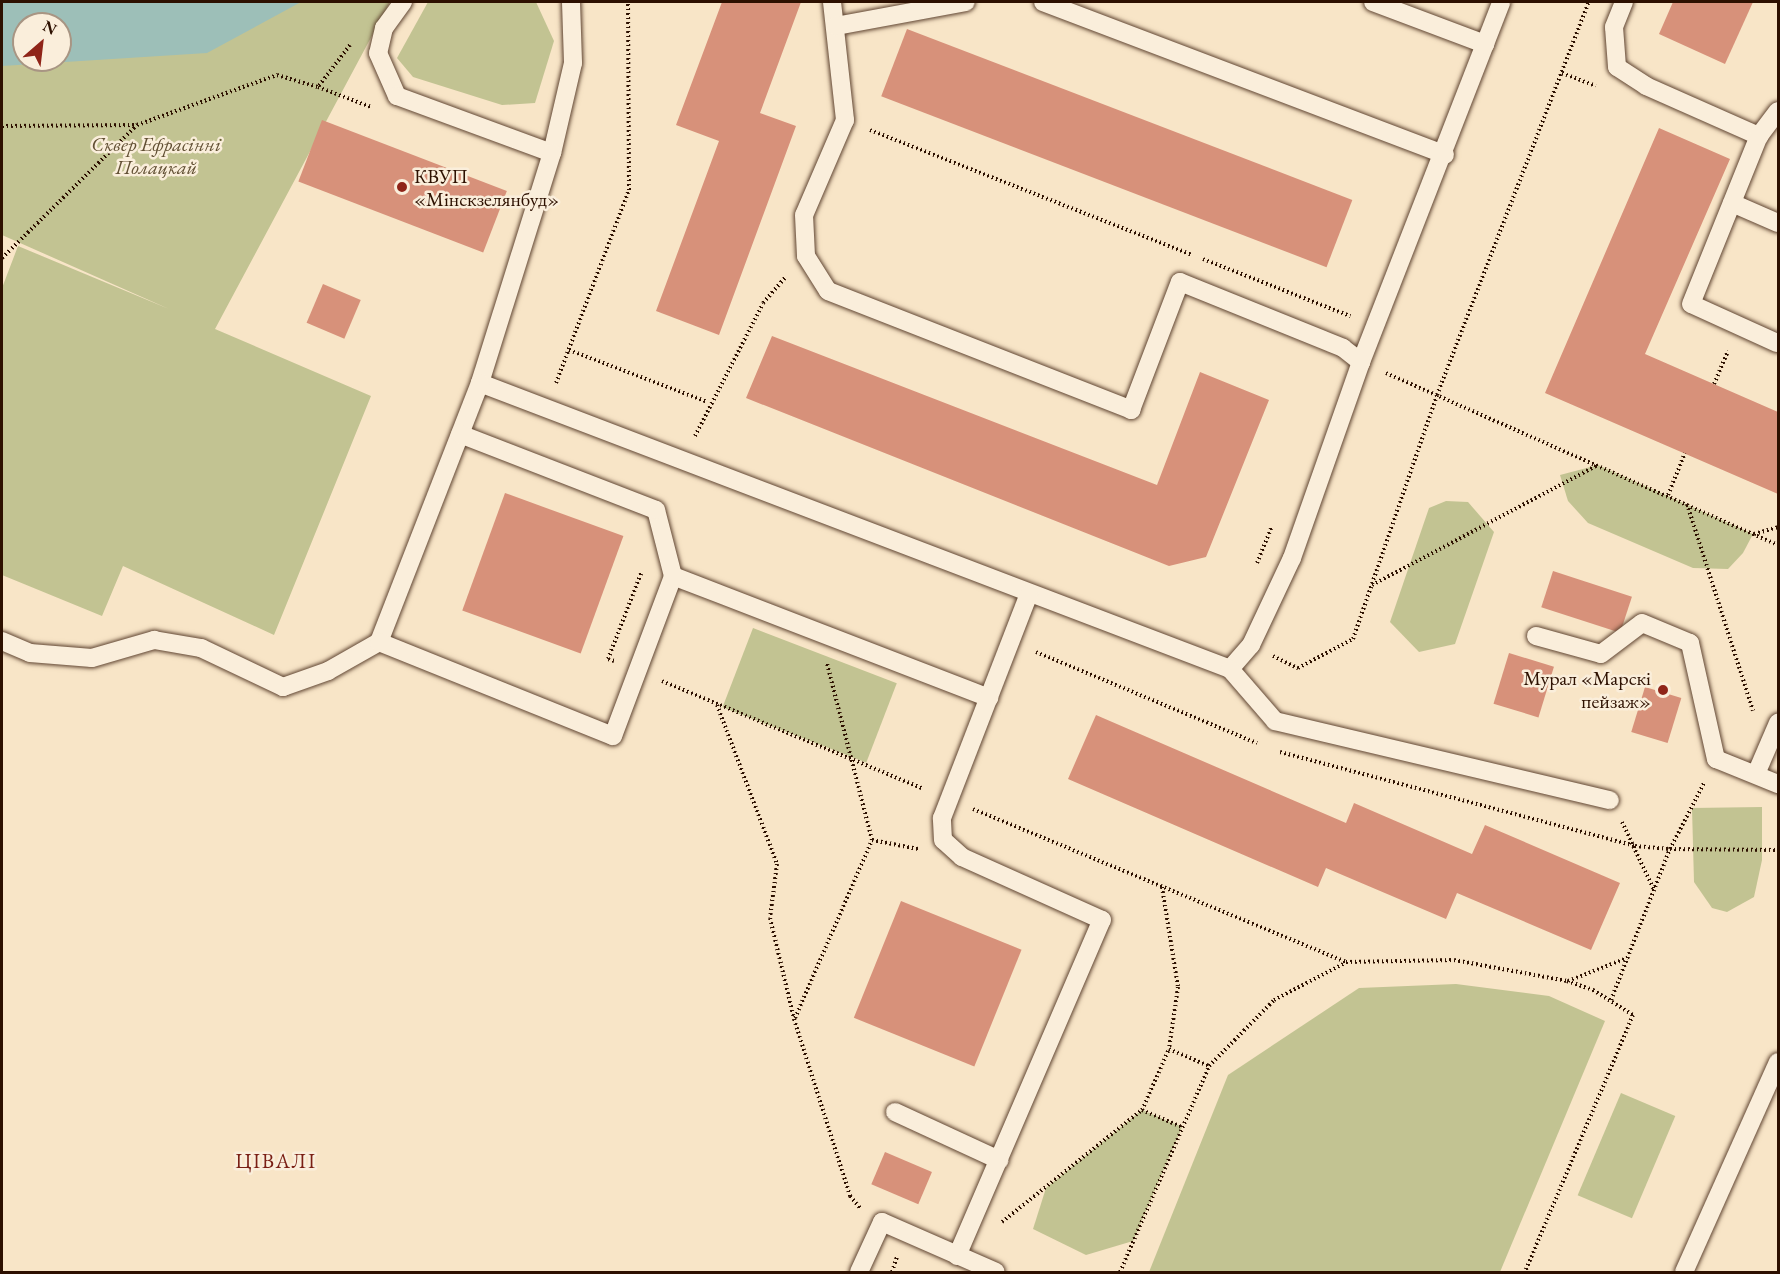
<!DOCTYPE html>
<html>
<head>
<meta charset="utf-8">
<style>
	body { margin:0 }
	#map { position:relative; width:1780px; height:1274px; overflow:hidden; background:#f8e5c7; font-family:"EB Garamond",serif }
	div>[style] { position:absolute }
	.green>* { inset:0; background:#c2c392; transform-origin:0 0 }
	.water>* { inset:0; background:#9dbfb8 }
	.building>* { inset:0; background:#d7917a; transform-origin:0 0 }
	.path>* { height:4px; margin-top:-2px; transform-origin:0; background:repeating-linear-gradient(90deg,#2d1000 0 1.5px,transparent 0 4.5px) }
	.roads { filter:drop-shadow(0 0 2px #604532) drop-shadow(0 0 2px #604532) }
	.service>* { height:18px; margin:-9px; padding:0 9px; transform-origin:9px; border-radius:9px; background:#faeedb }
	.dots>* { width:16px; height:16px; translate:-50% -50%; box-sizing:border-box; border:3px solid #faeedb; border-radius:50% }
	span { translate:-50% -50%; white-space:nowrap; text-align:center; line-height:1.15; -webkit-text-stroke:5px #faeedb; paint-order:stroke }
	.park-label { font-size:20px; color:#614f33; font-style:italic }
	.poi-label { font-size:20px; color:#2d1000 }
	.left { translate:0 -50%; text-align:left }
	.right { translate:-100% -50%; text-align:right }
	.neighbourhood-label { font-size:21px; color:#7a1f14; letter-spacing:1.5px }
	.frame { position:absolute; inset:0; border:3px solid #2d1000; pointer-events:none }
	.north { position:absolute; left:12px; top:12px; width:60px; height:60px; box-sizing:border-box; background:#faeedb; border:2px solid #a89583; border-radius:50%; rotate:28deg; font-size:16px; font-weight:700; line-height:24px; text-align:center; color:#2d1000 }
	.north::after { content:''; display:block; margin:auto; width:21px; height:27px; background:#8f2418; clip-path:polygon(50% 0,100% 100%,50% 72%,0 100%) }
</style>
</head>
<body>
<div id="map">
	<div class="green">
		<div style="clip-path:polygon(evenodd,2px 2px,390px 2px,215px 329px,371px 396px,274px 635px,123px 566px,102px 616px,2px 575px,2px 288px,18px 246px,169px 309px,2px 235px,2px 2px,24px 24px,60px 24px,60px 60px,24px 60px,24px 24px)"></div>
		<div style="clip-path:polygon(428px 2px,536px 2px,554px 41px,535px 103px,502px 105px,413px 77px,397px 58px)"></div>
		<div style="clip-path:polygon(1598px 465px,1753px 534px,1743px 553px,1728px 569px,1693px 568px,1588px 523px,1568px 501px,1560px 475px)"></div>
		<div style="clip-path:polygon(1446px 501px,1468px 502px,1494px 532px,1455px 644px,1419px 652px,1390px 622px,1429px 508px)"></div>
		<div style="left:753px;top:628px;width:154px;height:85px;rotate:21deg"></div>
		<div style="clip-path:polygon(1762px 807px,1762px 860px,1754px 897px,1727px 912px,1712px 908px,1694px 882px,1692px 808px)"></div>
		<div style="clip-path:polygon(1456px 984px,1549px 996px,1605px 1021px,1500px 1272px,1149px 1272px,1228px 1075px,1359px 988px)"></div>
		<div style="left:1621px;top:1093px;width:59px;height:111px;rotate:23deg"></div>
		<div style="clip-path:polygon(1142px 1110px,1182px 1127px,1133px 1241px,1086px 1255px,1033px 1229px,1046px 1188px)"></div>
	</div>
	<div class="water">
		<div style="clip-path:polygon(evenodd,2px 2px,301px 2px,207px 53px,2px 66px,2px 2px,24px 24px,60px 24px,60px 60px,24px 60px,24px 24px)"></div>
	</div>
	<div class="building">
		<div style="clip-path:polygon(722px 2px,801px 2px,760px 113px,796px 126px,719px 335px,656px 311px,719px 141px,676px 125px)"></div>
		<div style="clip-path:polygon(1673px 2px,1753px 2px,1725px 64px,1659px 34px)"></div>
		<div style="left:907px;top:29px;width:477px;height:72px;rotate:21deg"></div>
		<div style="left:322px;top:120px;width:198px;height:66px;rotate:21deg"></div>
		<div style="clip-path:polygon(1659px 128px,1730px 159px,1645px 354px,1778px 412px,1778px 494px,1545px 393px)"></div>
		<div style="left:323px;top:284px;width:41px;height:42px;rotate:23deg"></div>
		<div style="clip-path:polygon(772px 336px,1157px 485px,1200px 372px,1269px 400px,1206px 557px,1169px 566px,746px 398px)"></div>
		<div style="left:505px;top:493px;width:126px;height:125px;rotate:20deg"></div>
		<div style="left:1553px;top:571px;width:83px;height:38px;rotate:18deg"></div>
		<div style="left:1509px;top:653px;width:47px;height:53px;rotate:17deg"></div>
		<div style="left:1645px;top:687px;width:38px;height:47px;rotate:17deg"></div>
		<div style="clip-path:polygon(1096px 715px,1346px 823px,1354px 803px,1472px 854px,1485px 825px,1620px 883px,1591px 950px,1457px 893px,1446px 919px,1326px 868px,1318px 887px,1068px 779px)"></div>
		<div style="left:901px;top:901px;width:130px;height:126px;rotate:22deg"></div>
		<div style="left:885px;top:1152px;width:51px;height:35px;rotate:23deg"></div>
	</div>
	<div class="path">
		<div style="left:350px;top:45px;width:53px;rotate:127.3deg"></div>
		<div style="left:318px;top:87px;width:57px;rotate:20.7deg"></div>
		<div style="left:1562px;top:73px;width:36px;rotate:21deg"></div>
		<div style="left:2px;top:126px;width:135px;rotate:-0.4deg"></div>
		<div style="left:137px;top:125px;width:149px;rotate:-19.7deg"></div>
		<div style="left:277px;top:75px;width:43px;rotate:16.3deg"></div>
		<div style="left:870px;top:130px;width:346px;rotate:21.2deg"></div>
		<div style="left:2px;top:258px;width:190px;rotate:-44.6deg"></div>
		<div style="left:1203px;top:259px;width:158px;rotate:21.2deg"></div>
		<div style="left:569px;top:350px;width:147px;rotate:20.6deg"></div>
		<div style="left:1386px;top:373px;width:428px;rotate:23.7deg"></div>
		<div style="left:556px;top:383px;width:206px;rotate:-69.3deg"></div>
		<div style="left:629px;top:190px;width:188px;rotate:-90.3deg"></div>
		<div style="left:1714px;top:384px;width:36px;rotate:-67deg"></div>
		<div style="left:695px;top:436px;width:149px;rotate:-62.9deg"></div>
		<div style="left:763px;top:303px;width:35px;rotate:-49deg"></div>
		<div style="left:1668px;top:495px;width:45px;rotate:-68deg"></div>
		<div style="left:1687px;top:504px;width:217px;rotate:72.3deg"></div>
		<div style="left:1754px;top:534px;width:25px;rotate:-16deg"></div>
		<div style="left:1257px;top:563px;width:40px;rotate:-68deg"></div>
		<div style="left:1372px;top:585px;width:256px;rotate:-28deg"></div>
		<div style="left:1036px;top:652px;width:239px;rotate:22.4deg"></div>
		<div style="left:1273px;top:656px;width:28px;rotate:26deg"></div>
		<div style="left:1298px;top:668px;width:62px;rotate:-27.8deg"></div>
		<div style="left:1353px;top:639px;width:258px;rotate:-71deg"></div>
		<div style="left:1437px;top:395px;width:421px;rotate:-68.9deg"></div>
		<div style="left:614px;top:661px;width:6px;rotate:-162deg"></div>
		<div style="left:608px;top:659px;width:94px;rotate:-68.9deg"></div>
		<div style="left:662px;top:681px;width:283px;rotate:22.4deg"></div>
		<div style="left:717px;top:705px;width:170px;rotate:69.3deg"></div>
		<div style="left:777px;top:864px;width:54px;rotate:97.4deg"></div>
		<div style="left:770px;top:918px;width:104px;rotate:76.6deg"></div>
		<div style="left:794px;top:1019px;width:186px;rotate:72.4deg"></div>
		<div style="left:850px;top:1196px;width:16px;rotate:50deg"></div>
		<div style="left:1280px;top:752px;width:367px;rotate:14.8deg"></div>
		<div style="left:1635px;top:846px;width:35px;rotate:5deg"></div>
		<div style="left:1670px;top:849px;width:76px;rotate:-62.8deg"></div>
		<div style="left:973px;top:809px;width:403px;rotate:22.3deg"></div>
		<div style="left:1346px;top:962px;width:108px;rotate:-1.1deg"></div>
		<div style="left:1454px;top:960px;width:115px;rotate:10.5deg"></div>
		<div style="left:1567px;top:981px;width:28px;rotate:19deg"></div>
		<div style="left:1593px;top:990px;width:47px;rotate:32deg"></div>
		<div style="left:1633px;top:1015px;width:279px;rotate:112.8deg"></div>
		<div style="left:1622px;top:822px;width:75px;rotate:64.8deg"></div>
		<div style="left:872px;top:840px;width:47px;rotate:11.1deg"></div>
		<div style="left:1162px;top:887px;width:101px;rotate:80.9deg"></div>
		<div style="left:1178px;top:987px;width:63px;rotate:98.3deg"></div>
		<div style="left:1568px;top:981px;width:63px;rotate:-21.3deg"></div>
		<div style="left:1611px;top:1000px;width:162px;rotate:-68.7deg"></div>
		<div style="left:1670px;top:849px;width:108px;rotate:0.5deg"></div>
		<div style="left:795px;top:1018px;width:194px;rotate:-66.6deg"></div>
		<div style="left:872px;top:840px;width:183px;rotate:-104.3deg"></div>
		<div style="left:1142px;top:1110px;width:43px;rotate:23deg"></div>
		<div style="left:1002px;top:1222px;width:179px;rotate:-38.7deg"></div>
		<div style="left:1142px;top:1110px;width:67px;rotate:-66.1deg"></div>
		<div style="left:1169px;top:1049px;width:43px;rotate:23deg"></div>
		<div style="left:892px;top:1272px;width:16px;rotate:-72deg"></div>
		<div style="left:1120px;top:1272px;width:224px;rotate:-66.6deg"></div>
		<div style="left:1209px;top:1066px;width:93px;rotate:-45.4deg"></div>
		<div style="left:1274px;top:1000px;width:80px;rotate:-27.5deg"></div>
	</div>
	<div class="roads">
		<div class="service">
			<div style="left:403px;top:2px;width:32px;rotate:126deg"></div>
			<div style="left:384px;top:28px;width:26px;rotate:103deg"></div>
			<div style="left:378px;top:53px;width:47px;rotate:66.2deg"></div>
			<div style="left:397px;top:96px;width:165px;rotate:20.2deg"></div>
			<div style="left:571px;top:2px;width:61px;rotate:88.1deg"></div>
			<div style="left:573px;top:63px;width:92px;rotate:103.1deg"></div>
			<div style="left:552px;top:153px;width:241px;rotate:107.4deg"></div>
			<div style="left:480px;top:383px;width:803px;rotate:20.87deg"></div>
			<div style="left:1230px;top:669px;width:32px;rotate:-49deg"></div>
			<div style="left:1251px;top:645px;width:96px;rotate:-64.8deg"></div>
			<div style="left:1292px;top:558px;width:208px;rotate:-70.6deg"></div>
			<div style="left:1361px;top:362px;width:386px;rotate:-68.7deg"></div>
			<div style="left:832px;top:2px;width:119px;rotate:83.7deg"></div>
			<div style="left:845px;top:120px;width:103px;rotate:113.3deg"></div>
			<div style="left:804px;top:215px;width:41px;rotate:87.2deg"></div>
			<div style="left:806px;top:256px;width:41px;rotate:57.8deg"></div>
			<div style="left:828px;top:291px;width:326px;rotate:21.4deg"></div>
			<div style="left:1131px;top:410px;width:137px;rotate:-69.1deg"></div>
			<div style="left:1180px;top:282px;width:176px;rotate:22deg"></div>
			<div style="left:1343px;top:348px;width:23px;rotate:38deg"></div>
			<div style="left:1043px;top:2px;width:430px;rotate:20.8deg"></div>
			<div style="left:1373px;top:2px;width:120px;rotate:20.6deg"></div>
			<div style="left:1624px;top:2px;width:27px;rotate:112deg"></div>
			<div style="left:1614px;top:27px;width:40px;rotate:85.7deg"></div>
			<div style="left:1617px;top:67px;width:35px;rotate:33deg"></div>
			<div style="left:1646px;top:86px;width:124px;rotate:23.9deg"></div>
			<div style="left:836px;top:26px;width:132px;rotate:-10.5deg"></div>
			<div style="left:1732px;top:203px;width:50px;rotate:23.5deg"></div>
			<div style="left:1777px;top:343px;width:94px;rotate:-155.6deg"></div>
			<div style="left:1691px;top:304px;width:181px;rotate:-68deg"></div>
			<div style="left:1759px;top:136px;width:31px;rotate:-53deg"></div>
			<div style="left:673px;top:576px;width:339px;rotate:21.1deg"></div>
			<div style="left:1536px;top:636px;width:67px;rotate:15.5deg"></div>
			<div style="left:1601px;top:654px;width:51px;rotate:-37.1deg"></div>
			<div style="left:1642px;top:623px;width:52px;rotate:22.6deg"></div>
			<div style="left:1690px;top:643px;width:119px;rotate:77.4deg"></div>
			<div style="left:1716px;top:759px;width:67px;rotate:22deg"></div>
			<div style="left:2px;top:641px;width:30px;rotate:23deg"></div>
			<div style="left:30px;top:653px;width:62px;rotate:4.6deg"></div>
			<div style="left:92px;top:658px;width:65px;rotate:-16.2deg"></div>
			<div style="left:154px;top:640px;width:48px;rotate:9.7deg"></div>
			<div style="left:201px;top:648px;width:91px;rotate:25.4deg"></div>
			<div style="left:283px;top:687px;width:48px;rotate:-19.6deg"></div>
			<div style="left:328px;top:671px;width:59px;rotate:-29.6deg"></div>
			<div style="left:379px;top:642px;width:278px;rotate:-68.7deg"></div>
			<div style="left:379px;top:642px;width:252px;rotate:21.9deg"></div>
			<div style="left:613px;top:736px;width:171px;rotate:-69.4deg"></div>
			<div style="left:673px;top:576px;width:68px;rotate:-104.4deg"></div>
			<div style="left:656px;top:510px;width:210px;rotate:-158.8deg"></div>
			<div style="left:1230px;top:669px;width:69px;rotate:49.1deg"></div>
			<div style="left:1275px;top:721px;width:344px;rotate:13.3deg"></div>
			<div style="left:1756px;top:774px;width:56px;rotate:-66.7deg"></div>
			<div style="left:895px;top:1112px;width:115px;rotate:24.8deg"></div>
			<div style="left:957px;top:1256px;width:366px;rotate:-66.7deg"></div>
			<div style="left:1102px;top:920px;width:154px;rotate:-155.8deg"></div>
			<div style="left:962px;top:857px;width:25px;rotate:-138deg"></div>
			<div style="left:943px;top:840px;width:22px;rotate:-93deg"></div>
			<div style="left:942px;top:818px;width:240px;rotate:-68.8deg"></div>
			<div style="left:859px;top:1272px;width:55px;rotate:-65.3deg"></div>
			<div style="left:882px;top:1222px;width:124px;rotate:23.7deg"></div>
			<div style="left:1684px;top:1272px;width:230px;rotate:-65.9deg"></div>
		</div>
	</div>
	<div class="dots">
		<div style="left:402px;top:187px;background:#8f2418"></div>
		<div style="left:1663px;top:690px;background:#8f2418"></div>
	</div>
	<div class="park-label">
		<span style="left:156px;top:156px">Сквер Ефрасінні<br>Полацкай</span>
	</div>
	<div class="poi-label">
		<span class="left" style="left:414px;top:188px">КВУП<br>«Мінскзелянбуд»</span>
		<span class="right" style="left:1651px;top:690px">Мурал «Марскі<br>пейзаж»</span>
	</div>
	<div class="neighbourhood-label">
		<span style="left:276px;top:1161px">ЦІВАЛІ</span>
	</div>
	<div class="frame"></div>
	<div class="north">N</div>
</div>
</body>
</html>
